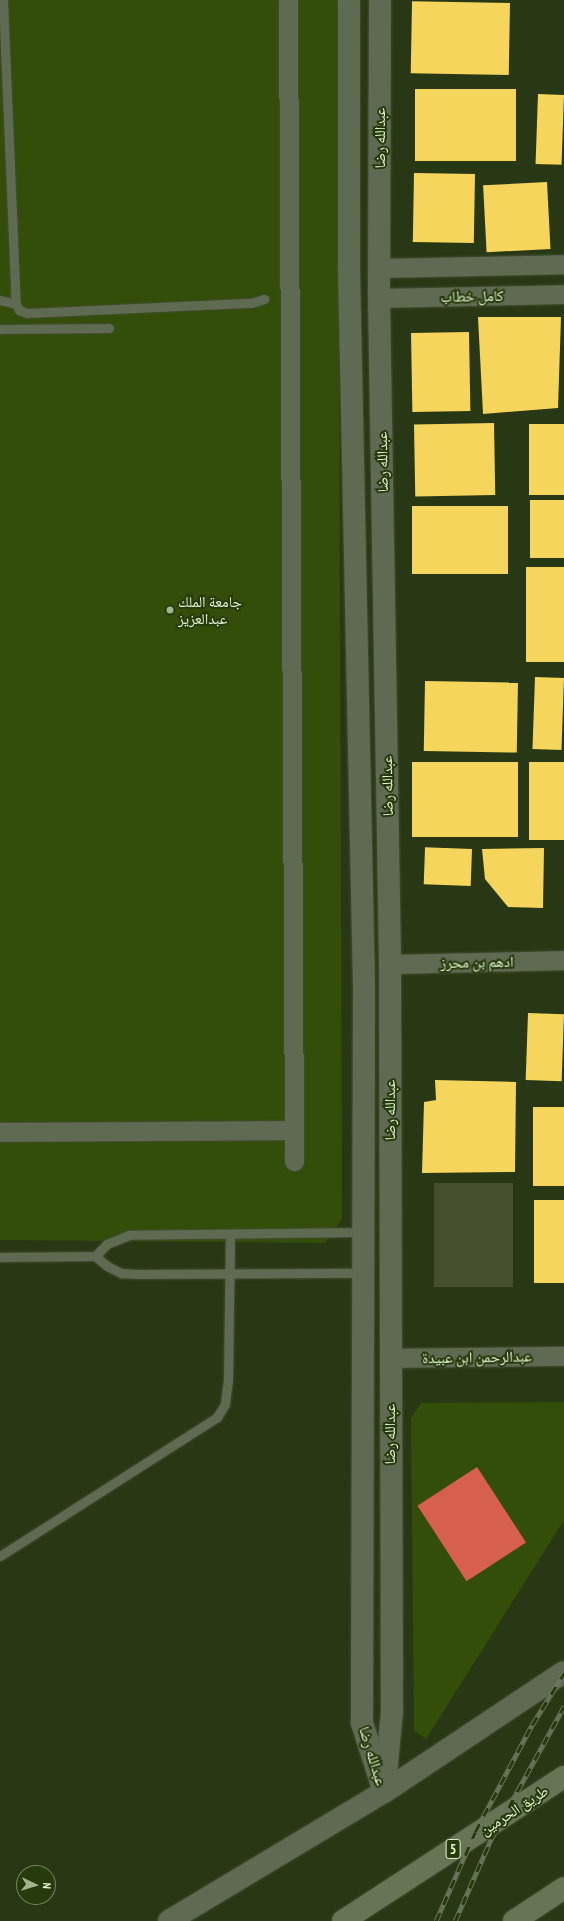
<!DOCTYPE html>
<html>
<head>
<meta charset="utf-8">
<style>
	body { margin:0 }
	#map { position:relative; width:564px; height:1921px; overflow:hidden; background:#293814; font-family:"PT Sans Narrow","Noto Naskh Arabic",sans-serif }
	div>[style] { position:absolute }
	.built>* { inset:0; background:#324e08 }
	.homes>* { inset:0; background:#f6d55c; transform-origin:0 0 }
	.shops>* { inset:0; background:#d6604d; transform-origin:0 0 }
	.building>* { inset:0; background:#464e2e; transform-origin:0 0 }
	.roads { filter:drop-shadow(0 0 1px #424f34) drop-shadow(0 0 1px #424f34) }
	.lane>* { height:9px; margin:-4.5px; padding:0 4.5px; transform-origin:4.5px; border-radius:4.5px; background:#5f6a52 }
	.street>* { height:19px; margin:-9.5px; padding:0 9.5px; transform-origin:9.5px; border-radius:9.5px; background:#5f6a52 }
	.secondary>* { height:22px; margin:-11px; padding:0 11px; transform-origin:11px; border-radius:11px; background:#5f6a52 }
	.highway>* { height:22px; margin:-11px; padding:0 11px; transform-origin:11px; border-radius:11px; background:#677557 }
	.rail>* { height:4.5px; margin-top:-2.25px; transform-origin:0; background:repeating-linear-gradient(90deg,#263b0c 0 9px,#6a745b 0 18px); box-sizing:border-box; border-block:1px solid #6a745b }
	.dots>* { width:11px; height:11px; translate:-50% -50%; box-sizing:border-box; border:2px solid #263b0c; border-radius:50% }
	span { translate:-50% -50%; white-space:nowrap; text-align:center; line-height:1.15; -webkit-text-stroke:4px #263b0c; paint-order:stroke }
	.shield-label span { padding:1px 3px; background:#263b0c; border:1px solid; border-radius:3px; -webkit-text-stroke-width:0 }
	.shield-label { font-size:14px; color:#e3f5d4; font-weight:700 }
	.street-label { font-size:15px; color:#e3f5d4 }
	.poi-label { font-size:15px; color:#e3f5d4 }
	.left { translate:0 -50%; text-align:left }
	.north { position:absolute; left:16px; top:1865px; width:40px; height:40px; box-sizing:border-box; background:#263b0c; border:1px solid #72855c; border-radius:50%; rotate:94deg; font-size:11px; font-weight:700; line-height:16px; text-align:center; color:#e3f5d4 }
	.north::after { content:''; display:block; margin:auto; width:14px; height:18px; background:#a2b391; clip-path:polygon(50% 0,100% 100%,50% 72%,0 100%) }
</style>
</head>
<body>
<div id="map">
	<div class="built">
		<div style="clip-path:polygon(0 0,338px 0,342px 1219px,325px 1243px,0 1240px)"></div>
		<div style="clip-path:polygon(564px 1402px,564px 1520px,426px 1739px,414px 1731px,411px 1418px,421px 1403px)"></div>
	</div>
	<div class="homes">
		<div style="left:510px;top:3px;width:72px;height:98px;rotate:91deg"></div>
		<div style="left:415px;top:89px;width:101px;height:72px"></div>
		<div style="left:538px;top:94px;width:26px;height:70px;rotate:2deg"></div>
		<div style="left:475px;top:174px;width:69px;height:61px;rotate:91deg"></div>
		<div style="left:547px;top:182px;width:67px;height:64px;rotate:87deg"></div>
		<div style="clip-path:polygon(478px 317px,561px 317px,558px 408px,483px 414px)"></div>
		<div style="left:469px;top:332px;width:79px;height:58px;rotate:89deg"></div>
		<div style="left:494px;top:423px;width:72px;height:80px;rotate:89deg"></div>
		<div style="left:529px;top:424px;width:35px;height:71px"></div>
		<div style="left:564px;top:500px;width:58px;height:34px;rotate:90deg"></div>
		<div style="left:508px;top:506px;width:68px;height:96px;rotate:90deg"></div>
		<div style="left:526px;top:567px;width:38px;height:95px"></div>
		<div style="left:535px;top:677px;width:29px;height:72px;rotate:2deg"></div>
		<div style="left:425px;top:681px;width:93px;height:70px;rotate:1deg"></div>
		<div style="left:518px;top:762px;width:75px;height:106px;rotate:90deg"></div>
		<div style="left:564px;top:762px;width:78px;height:35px;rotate:90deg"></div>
		<div style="clip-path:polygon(544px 848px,543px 908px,508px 907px,485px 879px,482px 849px)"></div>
		<div style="left:472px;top:849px;width:37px;height:47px;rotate:92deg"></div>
		<div style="left:528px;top:1013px;width:36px;height:67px;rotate:2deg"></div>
		<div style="clip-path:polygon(435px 1080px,516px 1082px,515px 1172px,422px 1173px,424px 1102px,436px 1100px)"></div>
		<div style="left:564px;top:1107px;width:79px;height:31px;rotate:90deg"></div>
		<div style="left:564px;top:1200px;width:83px;height:30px;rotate:90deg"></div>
	</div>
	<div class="shops">
		<div style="left:477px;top:1467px;width:90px;height:71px;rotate:57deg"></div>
	</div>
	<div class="building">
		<div style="left:434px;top:1183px;width:79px;height:104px"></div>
	</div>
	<div class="roads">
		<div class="lane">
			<div style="left:3px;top:0;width:304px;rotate:87.6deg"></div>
			<div style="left:16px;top:304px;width:7px;rotate:63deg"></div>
			<div style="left:19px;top:310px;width:9px;rotate:21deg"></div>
			<div style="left:27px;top:313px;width:224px;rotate:-2.6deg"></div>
			<div style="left:251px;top:303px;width:14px;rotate:-17deg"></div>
			<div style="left:0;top:300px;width:16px;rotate:14deg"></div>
			<div style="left:0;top:329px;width:109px;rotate:-0.5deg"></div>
			<div style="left:363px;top:1232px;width:234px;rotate:179.3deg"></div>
			<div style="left:129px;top:1235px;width:24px;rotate:158deg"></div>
			<div style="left:107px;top:1244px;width:17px;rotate:135deg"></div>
			<div style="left:95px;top:1256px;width:16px;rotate:40deg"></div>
			<div style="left:107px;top:1266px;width:16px;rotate:27deg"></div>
			<div style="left:121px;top:1273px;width:15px;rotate:4deg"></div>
			<div style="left:136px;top:1274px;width:227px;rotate:-0.3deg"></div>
			<div style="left:0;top:1257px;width:95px;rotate:-0.6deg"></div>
			<div style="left:0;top:1556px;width:258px;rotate:-32.6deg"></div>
			<div style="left:217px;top:1417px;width:15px;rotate:-58deg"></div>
			<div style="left:225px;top:1404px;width:25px;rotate:-83deg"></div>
			<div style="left:228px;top:1379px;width:145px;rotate:-89.2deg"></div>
		</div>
		<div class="street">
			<div style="left:288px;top:0;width:1161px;rotate:89.7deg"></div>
			<div style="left:380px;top:268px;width:184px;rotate:-1.2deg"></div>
			<div style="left:379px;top:298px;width:185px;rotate:-1.2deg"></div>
			<div style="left:390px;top:964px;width:174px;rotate:-1.3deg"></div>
			<div style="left:0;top:1132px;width:294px;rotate:-0.4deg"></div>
			<div style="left:390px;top:1358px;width:174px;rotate:-0.7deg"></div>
		</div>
		<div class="secondary">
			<div style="left:349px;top:0;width:270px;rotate:90deg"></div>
			<div style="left:349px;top:270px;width:719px;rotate:88.8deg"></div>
			<div style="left:364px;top:989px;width:734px;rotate:90.16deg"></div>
			<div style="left:362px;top:1723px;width:72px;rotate:72.3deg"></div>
			<div style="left:380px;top:0;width:298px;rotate:90.2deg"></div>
			<div style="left:379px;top:298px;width:666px;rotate:89.05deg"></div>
			<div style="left:390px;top:964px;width:748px;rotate:89.85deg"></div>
			<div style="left:392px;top:1712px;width:71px;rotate:95.6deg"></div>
			<div style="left:169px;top:1921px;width:251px;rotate:-31deg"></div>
			<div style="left:384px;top:1792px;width:216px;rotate:-33.7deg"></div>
		</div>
		<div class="highway">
			<div style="left:343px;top:1921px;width:264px;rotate:-33.1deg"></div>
			<div style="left:514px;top:1921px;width:60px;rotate:-33.4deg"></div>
		</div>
	</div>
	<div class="rail">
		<div style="left:436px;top:1921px;width:97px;rotate:-66.3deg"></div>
		<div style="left:475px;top:1832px;width:121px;rotate:-62deg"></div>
		<div style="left:532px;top:1725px;width:61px;rotate:-58.4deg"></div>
		<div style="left:455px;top:1921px;width:90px;rotate:-66.3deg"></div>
		<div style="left:491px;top:1839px;width:152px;rotate:-61.2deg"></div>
	</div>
	<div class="dots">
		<div style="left:170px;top:610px;background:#a2b391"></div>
	</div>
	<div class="shield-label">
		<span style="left:453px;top:1849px">5</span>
	</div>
	<div class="street-label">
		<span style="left:380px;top:138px;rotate:-90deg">عبدالله رضا</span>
		<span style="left:472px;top:296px;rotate:-1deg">كامل خطاب</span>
		<span style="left:382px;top:462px;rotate:-91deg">عبدالله رضا</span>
		<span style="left:387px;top:786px;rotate:-91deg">عبدالله رضا</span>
		<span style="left:477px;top:962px;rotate:-1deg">ادهم بن محرز</span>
		<span style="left:390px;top:1110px;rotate:-90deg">عبدالله رضا</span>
		<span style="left:477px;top:1357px;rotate:-1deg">عبدالرحمن ابن عبيدة</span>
		<span style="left:390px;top:1434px;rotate:-90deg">عبدالله رضا</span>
		<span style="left:373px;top:1756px;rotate:73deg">عبدالله رضا</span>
		<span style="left:514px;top:1810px;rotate:-33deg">طريق الحرمين</span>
	</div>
	<div class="poi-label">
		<span class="left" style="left:178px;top:610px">جامعة الملك<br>عبدالعزيز</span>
	</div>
	<div class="north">N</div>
</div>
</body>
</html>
